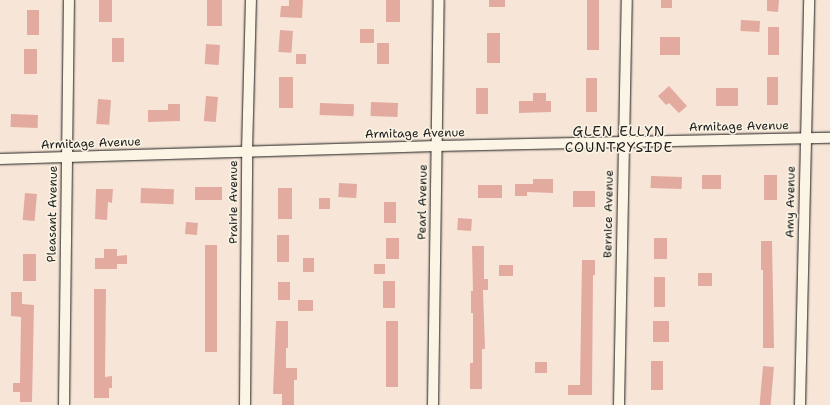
<!DOCTYPE html>
<html>
<head>
<meta charset="utf-8">
<style>
	body { margin:0 }
	#map { position:relative; width:830px; height:405px; overflow:hidden; background:#f7e6d7; font-family:"Shantell Sans",sans-serif }
	div>[style] { position:absolute }
	.building>* { inset:0; background:#e3aa9f; transform-origin:0 0 }
	.roads { filter:drop-shadow(0 0 1px #1c1c1c) drop-shadow(0 0 1px #1c1c1c) }
	.minor>* { height:10px; margin:-5px; padding:0 5px; transform-origin:5px; border-radius:5px; background:#fcf5e5 }
	span { translate:-50% -50%; white-space:nowrap; text-align:center; line-height:1.15; -webkit-text-stroke:3px #fcf5e5; paint-order:stroke }
	.street-label { font-size:12px; color:#1c1c1c }
	.quarter-label { font-size:14px; color:#1c1c1c; letter-spacing:1px }
</style>
</head>
<body>
<div id="map">
	<div class="building">
		<div style="left:99px;top:0;width:13px;height:22px"></div>
		<div style="left:207px;top:0;width:15px;height:26px"></div>
		<div style="clip-path:polygon(289px 0,303px 0,302px 18px,280px 17px,281px 6px,289px 6px)"></div>
		<div style="left:386px;top:0;width:14px;height:22px"></div>
		<div style="left:489px;top:0;width:16px;height:7px"></div>
		<div style="left:587px;top:0;width:12px;height:50px"></div>
		<div style="left:661px;top:0;width:11px;height:8px"></div>
		<div style="clip-path:polygon(767px 0,779px 0,778px 12px,767px 11px)"></div>
		<div style="left:27px;top:10px;width:12px;height:25px"></div>
		<div style="left:741px;top:20px;width:19px;height:11px;rotate:3deg"></div>
		<div style="left:768px;top:27px;width:11px;height:28px"></div>
		<div style="left:360px;top:29px;width:14px;height:14px"></div>
		<div style="left:280px;top:30px;width:13px;height:22px;rotate:4deg"></div>
		<div style="left:487px;top:33px;width:13px;height:30px"></div>
		<div style="left:660px;top:37px;width:20px;height:18px"></div>
		<div style="left:112px;top:38px;width:12px;height:24px"></div>
		<div style="left:377px;top:43px;width:12px;height:21px"></div>
		<div style="left:206px;top:44px;width:14px;height:20px;rotate:4deg"></div>
		<div style="left:24px;top:49px;width:13px;height:25px"></div>
		<div style="left:296px;top:54px;width:10px;height:10px"></div>
		<div style="left:279px;top:77px;width:14px;height:31px"></div>
		<div style="left:767px;top:77px;width:11px;height:28px"></div>
		<div style="left:586px;top:78px;width:11px;height:34px"></div>
		<div style="clip-path:polygon(669px 86px,687px 106px,679px 113px,669px 103px,666px 105px,658px 96px)"></div>
		<div style="left:476px;top:88px;width:12px;height:26px"></div>
		<div style="left:716px;top:88px;width:22px;height:18px"></div>
		<div style="clip-path:polygon(533px 93px,546px 93px,546px 101px,551px 101px,551px 112px,519px 113px,519px 101px,533px 101px)"></div>
		<div style="left:206px;top:96px;width:12px;height:25px;rotate:5deg"></div>
		<div style="left:98px;top:99px;width:13px;height:25px;rotate:4deg"></div>
		<div style="left:371px;top:102px;width:27px;height:14px;rotate:2deg"></div>
		<div style="left:320px;top:103px;width:34px;height:12px;rotate:2deg"></div>
		<div style="clip-path:polygon(168px 104px,180px 104px,180px 121px,148px 122px,148px 110px,168px 110px)"></div>
		<div style="left:11px;top:114px;width:27px;height:13px;rotate:2deg"></div>
		<div style="left:702px;top:175px;width:19px;height:14px"></div>
		<div style="left:764px;top:175px;width:13px;height:25px"></div>
		<div style="left:651px;top:176px;width:31px;height:12px;rotate:2deg"></div>
		<div style="clip-path:polygon(533px 179px,553px 179px,553px 193px,527px 192px,527px 196px,515px 196px,515px 184px,533px 184px)"></div>
		<div style="left:339px;top:183px;width:18px;height:14px;rotate:3deg"></div>
		<div style="left:478px;top:185px;width:24px;height:13px"></div>
		<div style="left:195px;top:187px;width:27px;height:13px"></div>
		<div style="left:141px;top:188px;width:33px;height:15px;rotate:2deg"></div>
		<div style="left:278px;top:188px;width:14px;height:31px"></div>
		<div style="clip-path:polygon(96px 189px,113px 189px,112px 203px,108px 202px,107px 220px,95px 219px)"></div>
		<div style="left:573px;top:191px;width:22px;height:16px"></div>
		<div style="left:25px;top:193px;width:12px;height:27px;rotate:5deg"></div>
		<div style="left:330px;top:198px;width:11px;height:11px;rotate:90deg"></div>
		<div style="left:384px;top:202px;width:12px;height:21px"></div>
		<div style="left:458px;top:218px;width:14px;height:12px;rotate:4deg"></div>
		<div style="left:186px;top:222px;width:12px;height:12px;rotate:5deg"></div>
		<div style="left:277px;top:235px;width:12px;height:27px"></div>
		<div style="left:386px;top:238px;width:13px;height:21px"></div>
		<div style="left:654px;top:238px;width:13px;height:21px"></div>
		<div style="clip-path:polygon(761px 241px,772px 241px,774px 348px,763px 348px,763px 270px,761px 270px)"></div>
		<div style="left:205px;top:245px;width:12px;height:107px"></div>
		<div style="clip-path:polygon(472px 246px,484px 246px,484px 279px,488px 279px,488px 290px,483px 290px,485px 349px,482px 349px,482px 389px,470px 389px,470px 363px,473px 363px,473px 313px,471px 313px,471px 291px,473px 291px)"></div>
		<div style="clip-path:polygon(104px 249px,117px 249px,117px 256px,127px 255px,127px 264px,117px 264px,117px 269px,95px 269px,95px 258px,104px 258px)"></div>
		<div style="left:23px;top:254px;width:13px;height:27px"></div>
		<div style="left:303px;top:258px;width:11px;height:14px"></div>
		<div style="clip-path:polygon(582px 260px,595px 260px,595px 275px,593px 275px,592px 395px,568px 395px,568px 385px,580px 385px)"></div>
		<div style="left:374px;top:264px;width:11px;height:10px"></div>
		<div style="left:499px;top:265px;width:14px;height:11px"></div>
		<div style="left:698px;top:273px;width:14px;height:13px"></div>
		<div style="left:654px;top:277px;width:11px;height:30px"></div>
		<div style="left:383px;top:281px;width:12px;height:27px"></div>
		<div style="left:278px;top:282px;width:12px;height:18px"></div>
		<div style="clip-path:polygon(94px 289px,106px 289px,105px 377px,112px 376px,112px 388px,109px 388px,109px 398px,94px 398px)"></div>
		<div style="clip-path:polygon(11px 292px,22px 292px,22px 304px,34px 305px,32px 402px,20px 402px,20px 392px,13px 392px,13px 383px,20px 383px,21px 317px,11px 316px)"></div>
		<div style="left:298px;top:300px;width:15px;height:11px"></div>
		<div style="clip-path:polygon(276px 321px,288px 321px,288px 348px,286px 348px,286px 368px,297px 368px,297px 380px,294px 380px,294px 405px,282px 405px,282px 394px,273px 394px)"></div>
		<div style="left:386px;top:321px;width:12px;height:66px"></div>
		<div style="left:653px;top:321px;width:16px;height:21px"></div>
		<div style="left:651px;top:361px;width:12px;height:29px"></div>
		<div style="left:535px;top:362px;width:12px;height:11px"></div>
		<div style="left:763px;top:366px;width:11px;height:39px;rotate:5deg"></div>
	</div>
	<div class="roads">
		<div class="minor">
			<div style="left:0;top:159px;width:437px;rotate:-1.7deg"></div>
			<div style="left:437px;top:146px;width:393px;rotate:-1.2deg"></div>
			<div style="left:64px;top:405px;width:405px;rotate:-89.3deg"></div>
			<div style="left:245px;top:405px;width:254px;rotate:-89.5deg"></div>
			<div style="left:247px;top:151px;width:151px;rotate:-88.5deg"></div>
			<div style="left:433px;top:405px;width:405px;rotate:-89.2deg"></div>
			<div style="left:619px;top:405px;width:405px;rotate:-88.9deg"></div>
			<div style="left:800px;top:405px;width:405px;rotate:-88.7deg"></div>
		</div>
	</div>
	<div class="street-label">
		<span style="left:739px;top:127px;rotate:-1deg">Armitage Avenue</span>
		<span style="left:415px;top:134px;rotate:-1deg">Armitage Avenue</span>
		<span style="left:91px;top:144px;rotate:-2deg">Armitage Avenue</span>
		<span style="left:234px;top:202px;rotate:-90deg">Prairie Avenue</span>
		<span style="left:423px;top:202px;rotate:-89deg">Pearl Avenue</span>
		<span style="left:791px;top:202px;rotate:-89deg">Amy Avenue</span>
		<span style="left:53px;top:214px;rotate:-89deg">Pleasant Avenue</span>
		<span style="left:609px;top:214px;rotate:-89deg">Bernice Avenue</span>
	</div>
	<div class="quarter-label">
		<span style="left:619px;top:139px">GLEN ELLYN<br>COUNTRYSIDE</span>
	</div>
</div>
</body>
</html>
